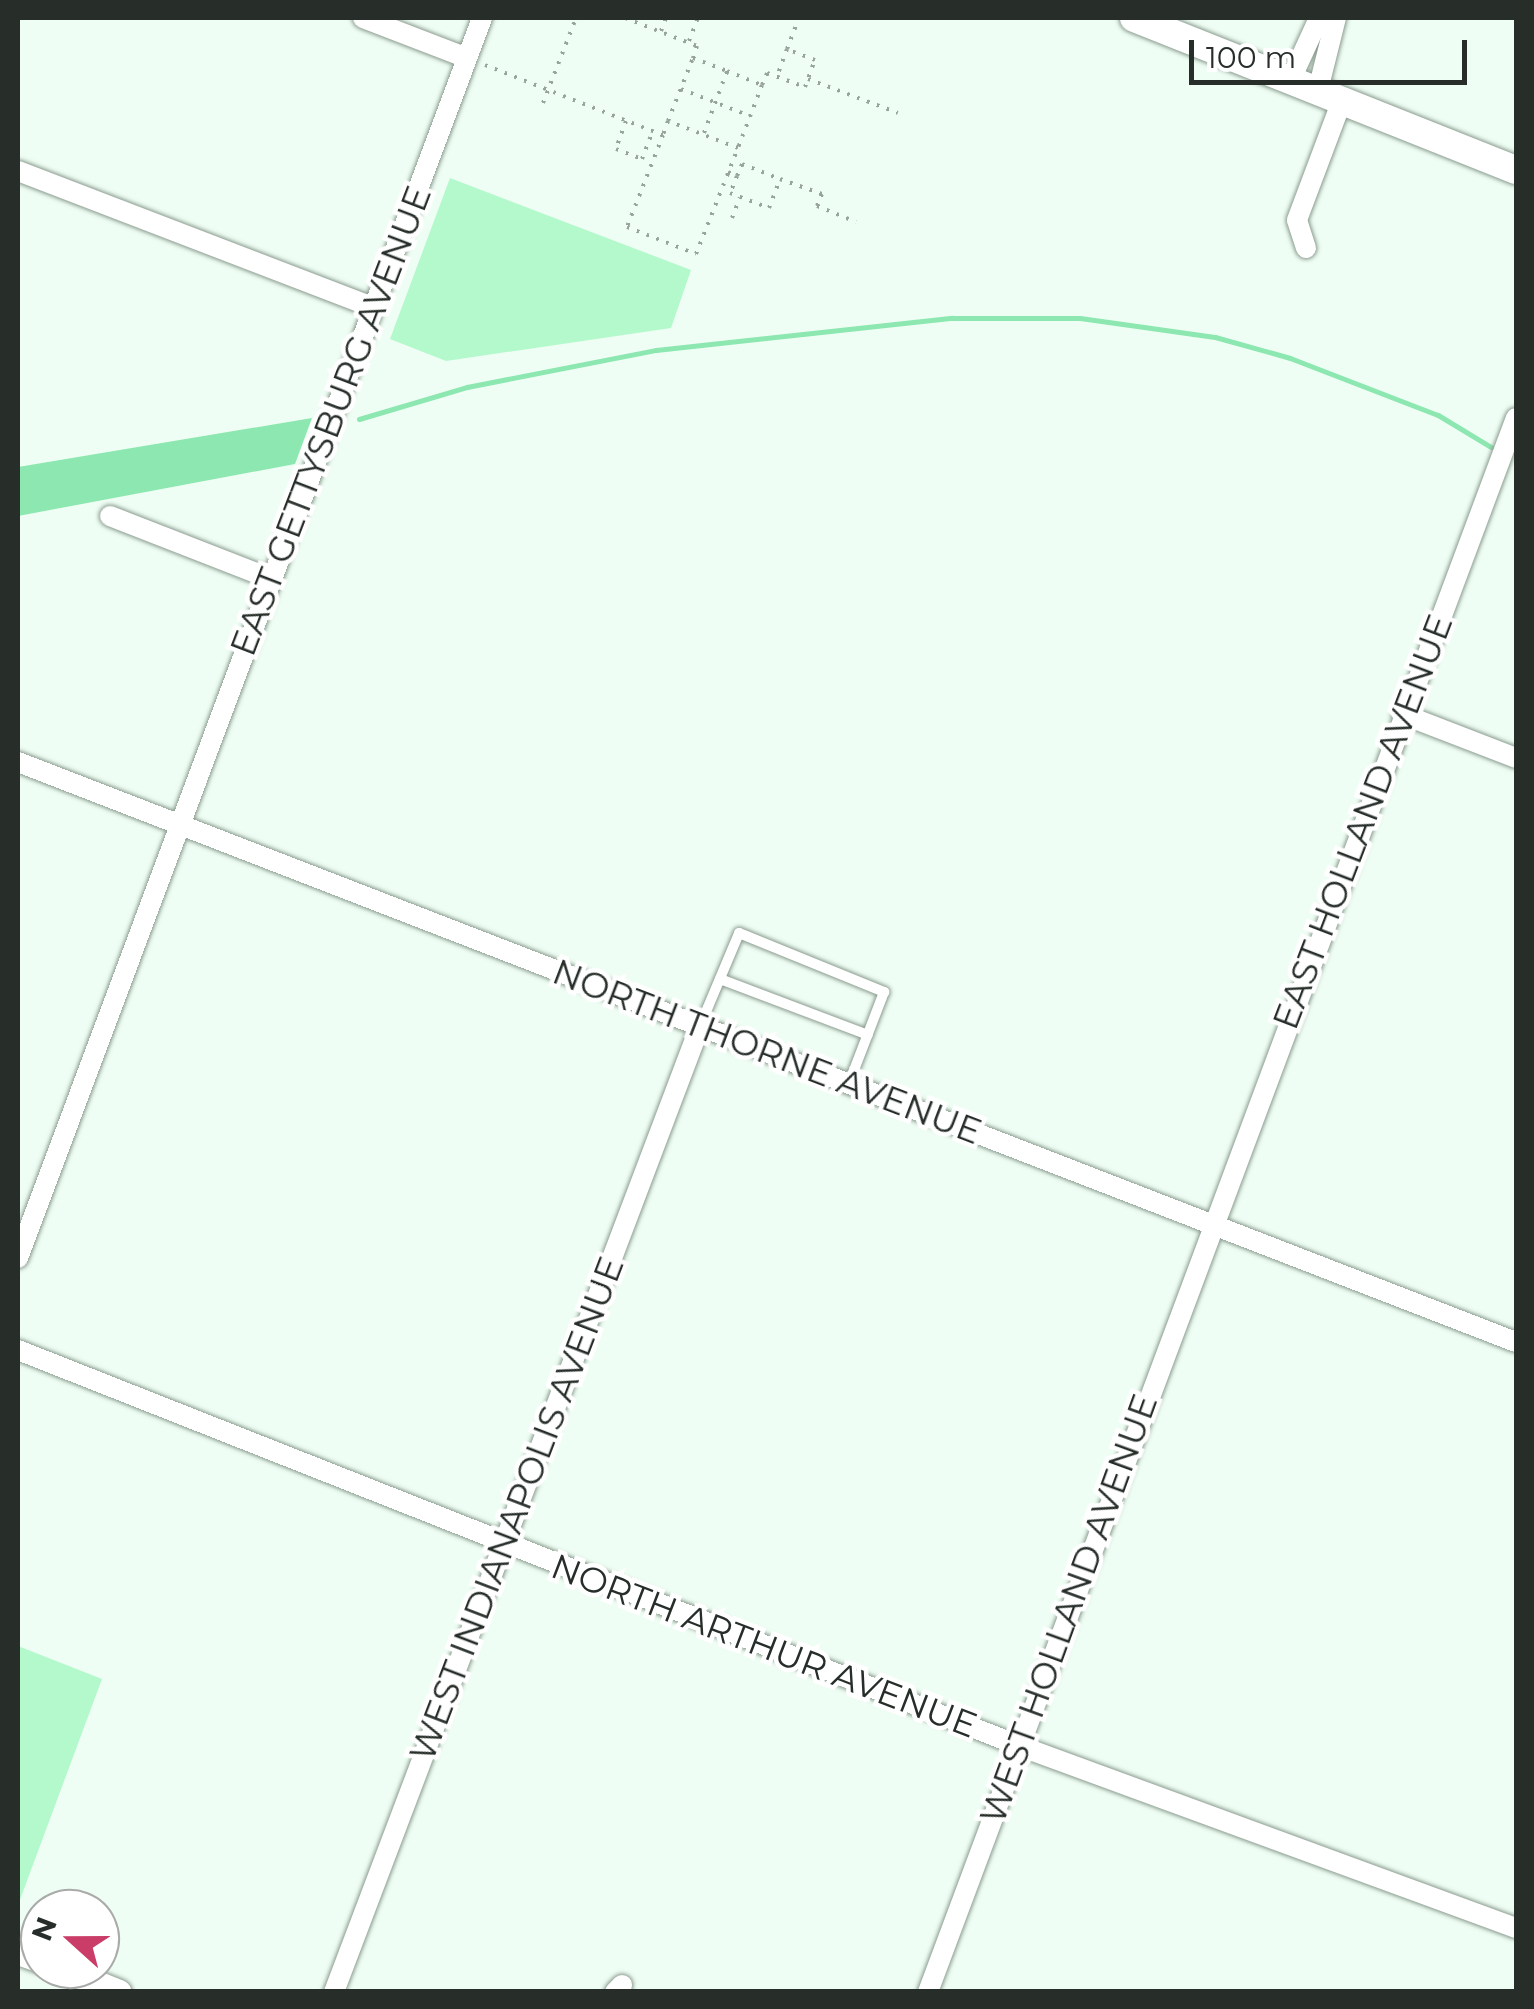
<!DOCTYPE html>
<html>
<head>
<meta charset="utf-8">
<style>
	body { margin:0 }
	#map { position:relative; width:1534px; height:2009px; overflow:hidden; background:#effef4; font-family:Montserrat,sans-serif }
	div>[style] { position:absolute }
	.green>* { inset:0; background:#b3f9cc }
	.water>* { inset:0; background:#8de7b0 }
	.stream>* { height:5px; margin:-2.5px; padding:0 2.5px; transform-origin:2.5px; border-radius:2.5px; background:#8de7b0 }
	.path>* { height:4px; margin-top:-2px; transform-origin:0; background:repeating-linear-gradient(90deg,#98a39b 0 2.5px,transparent 0 10.5px) }
	.roads { filter:drop-shadow(0 0 2px #8a9b8f) drop-shadow(0 0 2px #8a9b8f) }
	.service>* { height:10px; margin:-5px; padding:0 5px; transform-origin:5px; border-radius:5px; background:#fff }
	.minor>* { height:20px; margin:-10px; padding:0 10px; transform-origin:10px; border-radius:10px; background:#fff }
	.tertiary>* { height:25px; margin:-12.5px; padding:0 12.5px; transform-origin:12.5px; border-radius:12.5px; background:#fff }
	.secondary>* { height:28px; margin:-14px; padding:0 14px; transform-origin:14px; border-radius:14px; background:#fff }
	span { translate:-50% -50%; white-space:nowrap; text-align:center; line-height:1.15; -webkit-text-stroke:9px #fff; paint-order:stroke }
	.street-label { font-size:35px; color:#272e29 }
	.frame { position:absolute; inset:0; border:20px solid #272e29; pointer-events:none }
	.north { position:absolute; left:20px; top:1889px; width:100px; height:100px; box-sizing:border-box; background:#fff; border:2px solid #a9aba9; border-radius:50%; rotate:291deg; font-size:28px; font-weight:700; line-height:40px; text-align:center; color:#272e29 }
	.north::after { content:''; display:block; margin:auto; width:35px; height:45px; background:#cb3d69; clip-path:polygon(50% 0,100% 100%,50% 72%,0 100%) }
	.scale { position:absolute; left:1189px; top:40px; width:278px; height:45px; box-sizing:border-box; border:5px solid #272e29; border-top:0; padding-left:12px; font-size:30px; line-height:35px; white-space:nowrap; color:#272e29; -webkit-text-stroke:8px #fff; paint-order:stroke }
</style>
</head>
<body>
<div id="map">
	<div class="green">
		<div style="clip-path:polygon(450px 178px,691px 270px,671px 328px,446px 361px,390px 339px)"></div>
		<div style="clip-path:polygon(18px 1646px,102px 1679px,18px 1905px)"></div>
	</div>
	<div class="water">
		<div style="clip-path:polygon(312px 418px,295px 464px,18px 516px,18px 467px)"></div>
	</div>
	<div class="stream">
		<div style="left:359px;top:419px;width:113px;rotate:-16.5deg"></div>
		<div style="left:467px;top:387px;width:193px;rotate:-11.1deg"></div>
		<div style="left:656px;top:350px;width:298px;rotate:-6.2deg"></div>
		<div style="left:952px;top:318px;width:128px"></div>
		<div style="left:1080px;top:318px;width:136px;rotate:8deg"></div>
		<div style="left:1215px;top:337px;width:78px;rotate:15.6deg"></div>
		<div style="left:1290px;top:358px;width:159px;rotate:21.1deg"></div>
		<div style="left:1438px;top:415px;width:62px;rotate:31.1deg"></div>
	</div>
	<div class="path">
		<div style="left:625px;top:18px;width:77px;rotate:21.3deg"></div>
		<div style="left:697px;top:46px;width:13px;rotate:108deg"></div>
		<div style="left:661px;top:31px;width:14px;rotate:-69deg"></div>
		<div style="left:689px;top:41px;width:25px;rotate:-69deg"></div>
		<div style="left:787px;top:49px;width:33px;rotate:-69deg"></div>
		<div style="left:485px;top:65px;width:191px;rotate:21.5deg"></div>
		<div style="left:663px;top:135px;width:99px;rotate:111.4deg"></div>
		<div style="left:627px;top:227px;width:74px;rotate:21.4deg"></div>
		<div style="left:696px;top:254px;width:114px;rotate:-68.4deg"></div>
		<div style="left:738px;top:148px;width:75px;rotate:-158.9deg"></div>
		<div style="left:668px;top:121px;width:15px;rotate:110deg"></div>
		<div style="left:808px;top:79px;width:96px;rotate:20.7deg"></div>
		<div style="left:762px;top:85px;width:13px;rotate:-67deg"></div>
		<div style="left:767px;top:73px;width:40px;rotate:20.2deg"></div>
		<div style="left:805px;top:87px;width:29px;rotate:-70deg"></div>
		<div style="left:815px;top:60px;width:30px;rotate:-159deg"></div>
		<div style="left:787px;top:49px;width:30px;rotate:110deg"></div>
		<div style="left:681px;top:89px;width:74px;rotate:21.4deg"></div>
		<div style="left:543px;top:103px;width:91px;rotate:-68.8deg"></div>
		<div style="left:626px;top:121px;width:30px;rotate:110deg"></div>
		<div style="left:616px;top:149px;width:28px;rotate:21deg"></div>
		<div style="left:642px;top:159px;width:30px;rotate:-69deg"></div>
		<div style="left:668px;top:121px;width:68px;rotate:-68.4deg"></div>
		<div style="left:693px;top:58px;width:36px;rotate:21deg"></div>
		<div style="left:727px;top:71px;width:38px;rotate:22deg"></div>
		<div style="left:762px;top:85px;width:67px;rotate:110.9deg"></div>
		<div style="left:704px;top:133px;width:66px;rotate:-69.6deg"></div>
		<div style="left:728px;top:172px;width:10px;rotate:24deg"></div>
		<div style="left:737px;top:176px;width:18px;rotate:112deg"></div>
		<div style="left:730px;top:193px;width:42px;rotate:21deg"></div>
		<div style="left:769px;top:208px;width:31px;rotate:-69deg"></div>
		<div style="left:780px;top:179px;width:45px;rotate:19.7deg"></div>
		<div style="left:822px;top:194px;width:13px;rotate:113deg"></div>
		<div style="left:817px;top:206px;width:42px;rotate:22.3deg"></div>
		<div style="left:737px;top:176px;width:13px;rotate:-67deg"></div>
		<div style="left:742px;top:164px;width:41px;rotate:21.5deg"></div>
		<div style="left:732px;top:218px;width:22px;rotate:-69deg"></div>
	</div>
	<div class="roads">
		<div class="service">
			<div style="left:720px;top:979px;width:158px;rotate:20.7deg"></div>
			<div style="left:700px;top:1026px;width:101px;rotate:-67.2deg"></div>
			<div style="left:739px;top:933px;width:157px;rotate:22.1deg"></div>
			<div style="left:884px;top:992px;width:97px;rotate:111deg"></div>
		</div>
		<div class="minor">
			<div style="left:363px;top:18px;width:111px;rotate:21deg"></div>
			<div style="left:1291px;top:79px;width:67px;rotate:-65.3deg"></div>
			<div style="left:1318px;top:90px;width:74px;rotate:-76deg"></div>
			<div style="left:18px;top:171px;width:381px;rotate:21deg"></div>
			<div style="left:1306px;top:248px;width:29px;rotate:-108deg"></div>
			<div style="left:1297px;top:220px;width:128px;rotate:-69.4deg"></div>
			<div style="left:110px;top:516px;width:174px;rotate:21.3deg"></div>
			<div style="left:1402px;top:714px;width:122px;rotate:21.1deg"></div>
			<div style="left:18px;top:762px;width:1606px;rotate:21.17deg"></div>
			<div style="left:18px;top:1258px;width:1324px;rotate:-69.48deg"></div>
			<div style="left:18px;top:1350px;width:1074px;rotate:21.57deg"></div>
			<div style="left:1017px;top:1745px;width:531px;rotate:20.14deg"></div>
			<div style="left:334px;top:1992px;width:1033px;rotate:-69.25deg"></div>
			<div style="left:615px;top:1992px;width:10px;rotate:-45deg"></div>
			<div style="left:928px;top:1992px;width:1680px;rotate:-69.52deg"></div>
		</div>
		<div class="tertiary">
			<div style="left:18px;top:1952px;width:23px;rotate:20deg"></div>
			<div style="left:62px;top:1969px;width:61px;rotate:22deg"></div>
		</div>
		<div class="secondary">
			<div style="left:1134px;top:18px;width:411px;rotate:21.7deg"></div>
		</div>
	</div>
	<div class="street-label">
		<span style="left:331px;top:421px;rotate:-69deg">EAST GETTYSBURG AVENUE</span>
		<span style="left:1363px;top:822px;rotate:-69deg">EAST HOLLAND AVENUE</span>
		<span style="left:767px;top:1052px;rotate:21deg">NORTH THORNE AVENUE</span>
		<span style="left:517px;top:1509px;rotate:-69deg">WEST INDIANAPOLIS AVENUE</span>
		<span style="left:1069px;top:1609px;rotate:-70deg">WEST HOLLAND AVENUE</span>
		<span style="left:764px;top:1646px;rotate:21deg">NORTH ARTHUR AVENUE</span>
	</div>
	<div class="frame"></div>
	<div class="north">N</div>
	<div class="scale">100 m</div>
</div>
</body>
</html>
